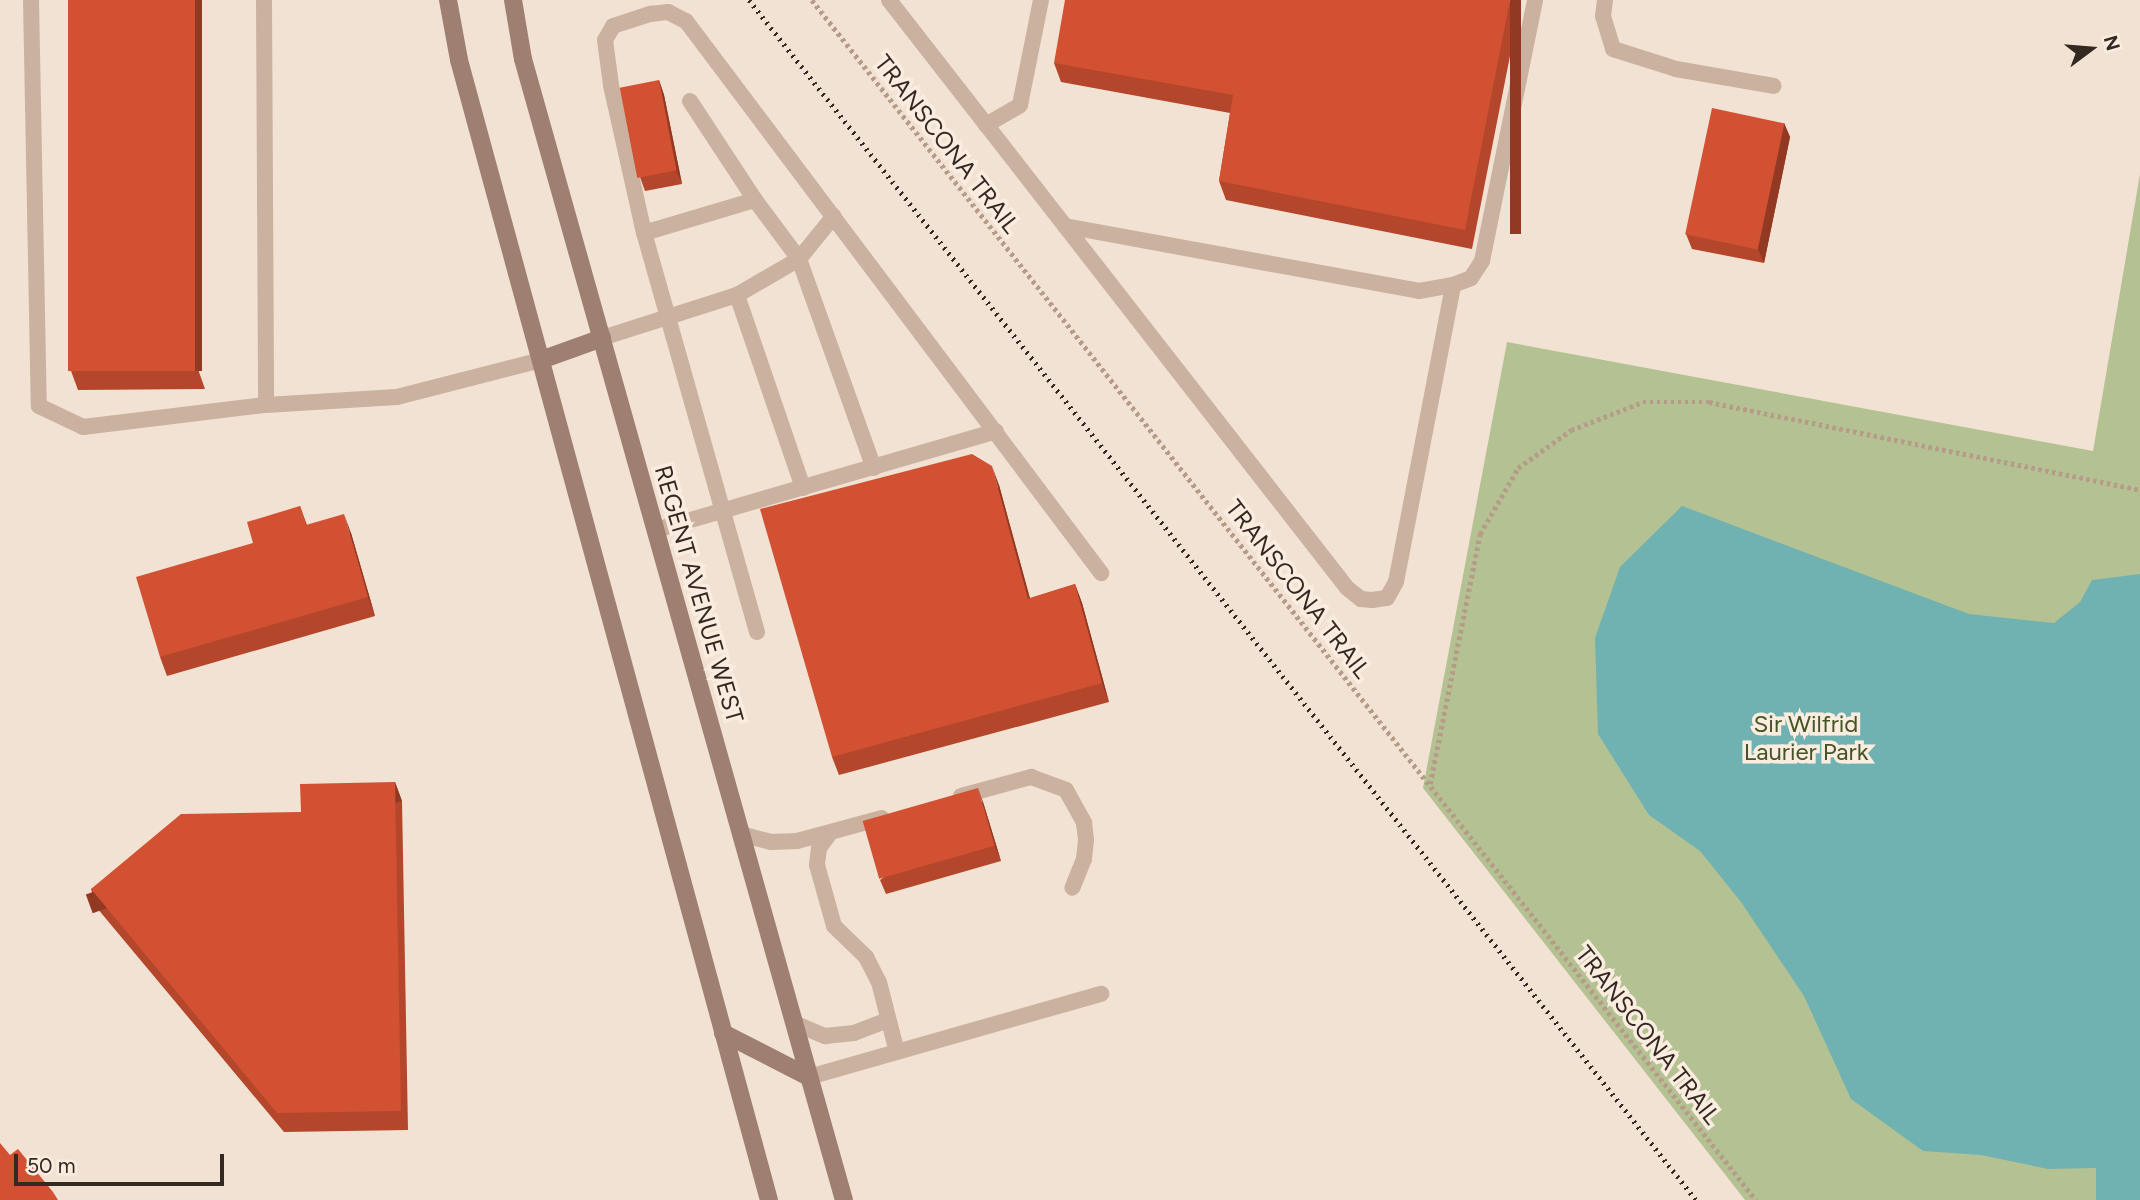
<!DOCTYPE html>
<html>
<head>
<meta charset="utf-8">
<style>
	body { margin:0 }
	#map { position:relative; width:2140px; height:1200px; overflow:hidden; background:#f2e2d3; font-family:Figtree,sans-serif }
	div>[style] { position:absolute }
	.green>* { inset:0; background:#b4c293 }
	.water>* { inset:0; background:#70b2b1 }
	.path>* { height:4.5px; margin-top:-2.25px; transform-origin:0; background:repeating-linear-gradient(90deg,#b79b89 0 3.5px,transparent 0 7px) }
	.lane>* { height:16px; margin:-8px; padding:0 8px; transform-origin:8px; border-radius:8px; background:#cbb19f }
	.secondary>* { height:18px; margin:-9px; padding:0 9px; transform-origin:9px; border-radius:9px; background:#9e7f71 }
	.rail>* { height:5px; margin-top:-2.5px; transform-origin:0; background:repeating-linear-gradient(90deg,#342823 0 2px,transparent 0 7px) }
	.wall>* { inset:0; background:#b4462b }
	.shaded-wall>* { inset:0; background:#923923; transform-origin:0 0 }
	.building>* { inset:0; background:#d15132; transform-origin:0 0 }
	span { translate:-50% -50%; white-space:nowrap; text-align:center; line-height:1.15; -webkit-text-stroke:7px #faede0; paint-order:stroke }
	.street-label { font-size:24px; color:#342823 }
	.park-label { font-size:24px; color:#455425 }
	.north { position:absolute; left:2056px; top:14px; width:70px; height:70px; -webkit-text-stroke:5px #faede0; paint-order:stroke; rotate:74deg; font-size:19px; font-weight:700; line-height:28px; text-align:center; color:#342823 }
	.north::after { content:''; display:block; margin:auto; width:24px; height:32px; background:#342823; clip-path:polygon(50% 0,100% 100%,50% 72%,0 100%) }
	.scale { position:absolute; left:14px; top:1154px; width:210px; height:32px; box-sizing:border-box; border:4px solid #342823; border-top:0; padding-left:9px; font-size:21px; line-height:24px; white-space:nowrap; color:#342823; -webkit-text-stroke:5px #faede0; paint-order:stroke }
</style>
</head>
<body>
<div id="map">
	<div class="green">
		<div style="clip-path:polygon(2140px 174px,2140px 1200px,1745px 1200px,1423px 788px,1507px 342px,2093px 451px)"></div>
	</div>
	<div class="water">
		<div style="clip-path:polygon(1682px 506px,1969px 614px,2054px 623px,2080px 602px,2092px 580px,2140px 574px,2140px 1200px,2096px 1200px,2096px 1168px,2048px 1169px,1981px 1155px,1923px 1151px,1851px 1099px,1804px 996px,1741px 902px,1700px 851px,1649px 815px,1598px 734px,1595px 638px,1620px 567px)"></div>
	</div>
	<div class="path">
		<div style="left:812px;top:0;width:1527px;rotate:51.81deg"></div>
		<div style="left:1430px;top:784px;width:255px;rotate:-78.7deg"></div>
		<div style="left:1480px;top:534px;width:76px;rotate:-60.1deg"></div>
		<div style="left:1518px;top:468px;width:65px;rotate:-35.6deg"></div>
		<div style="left:1571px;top:430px;width:77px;rotate:-21.3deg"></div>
		<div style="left:1643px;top:402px;width:66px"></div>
		<div style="left:1709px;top:402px;width:440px;rotate:11.5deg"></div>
	</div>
	<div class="lane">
		<div style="left:31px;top:0;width:406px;rotate:88.9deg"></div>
		<div style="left:39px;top:406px;width:49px;rotate:25.5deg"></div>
		<div style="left:83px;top:427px;width:184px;rotate:-6.9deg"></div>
		<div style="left:264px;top:0;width:405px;rotate:89.7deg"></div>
		<div style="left:266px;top:405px;width:131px;rotate:-3.5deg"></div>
		<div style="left:397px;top:397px;width:149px;rotate:-14.4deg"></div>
		<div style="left:889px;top:0;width:745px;rotate:52.08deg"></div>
		<div style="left:1347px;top:588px;width:18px;rotate:38deg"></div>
		<div style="left:1361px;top:599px;width:11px;rotate:5deg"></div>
		<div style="left:1372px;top:600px;width:15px;rotate:-8deg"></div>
		<div style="left:1387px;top:598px;width:18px;rotate:-61deg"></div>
		<div style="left:1396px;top:582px;width:302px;rotate:-79.1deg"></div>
		<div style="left:1453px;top:285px;width:19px;rotate:-21deg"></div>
		<div style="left:1471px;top:278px;width:20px;rotate:-57deg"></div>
		<div style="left:1482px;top:261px;width:266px;rotate:-78.5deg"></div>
		<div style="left:1605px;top:0;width:16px;rotate:97deg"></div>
		<div style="left:1603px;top:16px;width:34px;rotate:73deg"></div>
		<div style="left:1613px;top:49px;width:66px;rotate:17.6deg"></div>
		<div style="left:1676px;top:69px;width:99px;rotate:9.8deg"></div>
		<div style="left:690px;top:101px;width:118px;rotate:56.7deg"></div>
		<div style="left:755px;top:200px;width:74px;rotate:53.3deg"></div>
		<div style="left:799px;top:259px;width:222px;rotate:70.3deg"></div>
		<div style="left:986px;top:125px;width:39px;rotate:-30deg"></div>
		<div style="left:1020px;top:105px;width:107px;rotate:-78.7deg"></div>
		<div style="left:1065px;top:226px;width:360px;rotate:10.4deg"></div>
		<div style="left:1419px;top:291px;width:35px;rotate:-10deg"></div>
		<div style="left:644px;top:233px;width:116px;rotate:-16.6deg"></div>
		<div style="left:737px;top:295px;width:204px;rotate:71.1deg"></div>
		<div style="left:602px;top:338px;width:142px;rotate:-17.7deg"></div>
		<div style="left:737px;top:295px;width:72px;rotate:-30.1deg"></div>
		<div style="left:799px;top:259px;width:55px;rotate:-50.9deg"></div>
		<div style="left:656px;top:530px;width:354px;rotate:-16.2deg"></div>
		<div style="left:757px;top:632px;width:415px;rotate:-105.8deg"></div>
		<div style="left:644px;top:233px;width:152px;rotate:-102.6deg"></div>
		<div style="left:611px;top:85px;width:45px;rotate:-97.6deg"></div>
		<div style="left:605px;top:40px;width:16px;rotate:-60deg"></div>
		<div style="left:613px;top:26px;width:40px;rotate:-18deg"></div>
		<div style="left:651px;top:14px;width:17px;rotate:-7deg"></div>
		<div style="left:668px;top:12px;width:20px;rotate:27deg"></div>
		<div style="left:686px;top:21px;width:691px;rotate:53.06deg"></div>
		<div style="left:961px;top:796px;width:73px;rotate:-15.2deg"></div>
		<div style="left:1031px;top:777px;width:37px;rotate:20deg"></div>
		<div style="left:1066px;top:790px;width:38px;rotate:61deg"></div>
		<div style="left:1084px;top:823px;width:17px;rotate:83deg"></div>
		<div style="left:1086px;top:840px;width:19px;rotate:96deg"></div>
		<div style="left:1084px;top:859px;width:31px;rotate:112deg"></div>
		<div style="left:830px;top:833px;width:19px;rotate:126deg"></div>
		<div style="left:819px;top:848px;width:17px;rotate:97deg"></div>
		<div style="left:817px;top:865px;width:63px;rotate:74.4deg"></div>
		<div style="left:834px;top:926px;width:45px;rotate:44.1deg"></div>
		<div style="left:866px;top:957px;width:28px;rotate:63deg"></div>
		<div style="left:879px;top:982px;width:72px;rotate:75.6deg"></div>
		<div style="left:741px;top:834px;width:31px;rotate:15deg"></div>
		<div style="left:771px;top:842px;width:26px;rotate:-2deg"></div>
		<div style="left:797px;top:841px;width:88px;rotate:-15.1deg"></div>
		<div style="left:794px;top:1023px;width:34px;rotate:23deg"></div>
		<div style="left:825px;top:1036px;width:29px;rotate:-6deg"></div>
		<div style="left:854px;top:1033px;width:36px;rotate:-21deg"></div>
		<div style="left:809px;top:1077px;width:304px;rotate:-15.9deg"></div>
	</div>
	<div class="secondary">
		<div style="left:448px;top:0;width:61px;rotate:79.6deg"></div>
		<div style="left:459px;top:60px;width:1181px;rotate:74.79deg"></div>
		<div style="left:513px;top:0;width:60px;rotate:80.4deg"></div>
		<div style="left:523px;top:59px;width:1185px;rotate:74.29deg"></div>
		<div style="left:541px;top:360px;width:65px;rotate:-19.8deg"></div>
		<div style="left:723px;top:1033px;width:97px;rotate:27.1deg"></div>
	</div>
	<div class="rail">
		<div style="left:749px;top:0;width:1529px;rotate:51.72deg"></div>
	</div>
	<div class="wall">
		<div style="clip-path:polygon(68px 0,205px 389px,78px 390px,71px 371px)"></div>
		<div style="clip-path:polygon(1521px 0,1472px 249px,1226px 200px,1219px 181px,1230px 113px,1061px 82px,1054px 63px)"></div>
		<div style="clip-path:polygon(659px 80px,664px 95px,682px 184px,645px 191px,640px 177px)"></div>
		<div style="clip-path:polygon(1784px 123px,1790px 137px,1764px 263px,1692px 249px,1686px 234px)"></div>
		<div style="clip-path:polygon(999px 485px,1030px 598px,1075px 584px,1082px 603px,1109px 702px,839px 775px,832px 757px)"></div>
		<div style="clip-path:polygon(300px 506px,307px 525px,351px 533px,375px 616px,167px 676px,160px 657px,253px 543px)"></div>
		<div style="clip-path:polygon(395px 782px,402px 801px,408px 1130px,284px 1132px,97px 908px,91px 889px,301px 812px)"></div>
		<div style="clip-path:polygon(983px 802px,1001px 861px,886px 894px,880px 880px)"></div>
	</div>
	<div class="shaded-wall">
		<div style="left:195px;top:0;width:7px;height:371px"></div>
		<div style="left:1510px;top:0;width:11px;height:234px"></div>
		<div style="clip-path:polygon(659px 80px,664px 95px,682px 184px,676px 170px)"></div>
		<div style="clip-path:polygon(1784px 123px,1790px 137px,1764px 263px,1758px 249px)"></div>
		<div style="clip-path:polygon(992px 466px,999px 485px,1035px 618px,1028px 599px)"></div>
		<div style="clip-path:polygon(344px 514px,351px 533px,375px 616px,368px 597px)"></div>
		<div style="clip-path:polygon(1075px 584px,1082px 603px,1109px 702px,1102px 683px)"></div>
		<div style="left:395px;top:782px;width:20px;height:329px;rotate:70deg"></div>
		<div style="clip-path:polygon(978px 788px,983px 802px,1001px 861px,995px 846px)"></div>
	</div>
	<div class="building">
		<div style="left:68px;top:0;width:127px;height:371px"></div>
		<div style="clip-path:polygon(1065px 0,1510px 0,1465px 230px,1219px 181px,1233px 95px,1054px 63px)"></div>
		<div style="left:659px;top:80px;width:92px;height:40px;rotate:79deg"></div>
		<div style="left:1712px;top:108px;width:74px;height:129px;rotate:12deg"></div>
		<div style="clip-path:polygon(972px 454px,992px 466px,1028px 599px,1075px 584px,1102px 683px,832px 757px,760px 509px)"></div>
		<div style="clip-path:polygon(300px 506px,306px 525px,344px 514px,368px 597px,160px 657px,136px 577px,253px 543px,247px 522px)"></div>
		<div style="clip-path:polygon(395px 782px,401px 1111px,277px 1113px,91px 889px,181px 814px,301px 812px,300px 784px)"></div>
		<div style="left:978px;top:788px;width:60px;height:120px;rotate:74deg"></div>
		<div style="clip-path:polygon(0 1143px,10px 1155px,18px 1149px,53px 1192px,58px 1200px,0 1200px)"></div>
	</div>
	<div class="street-label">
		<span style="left:947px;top:144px;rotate:52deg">TRANSCONA TRAIL</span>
		<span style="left:1298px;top:589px;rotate:52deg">TRANSCONA TRAIL</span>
		<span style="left:699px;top:594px;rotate:74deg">REGENT AVENUE WEST</span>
		<span style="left:1648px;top:1035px;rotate:52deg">TRANSCONA TRAIL</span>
	</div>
	<div class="park-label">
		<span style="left:1806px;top:738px">Sir Wilfrid<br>Laurier Park</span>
	</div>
	<div class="north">N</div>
	<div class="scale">50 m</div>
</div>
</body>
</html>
